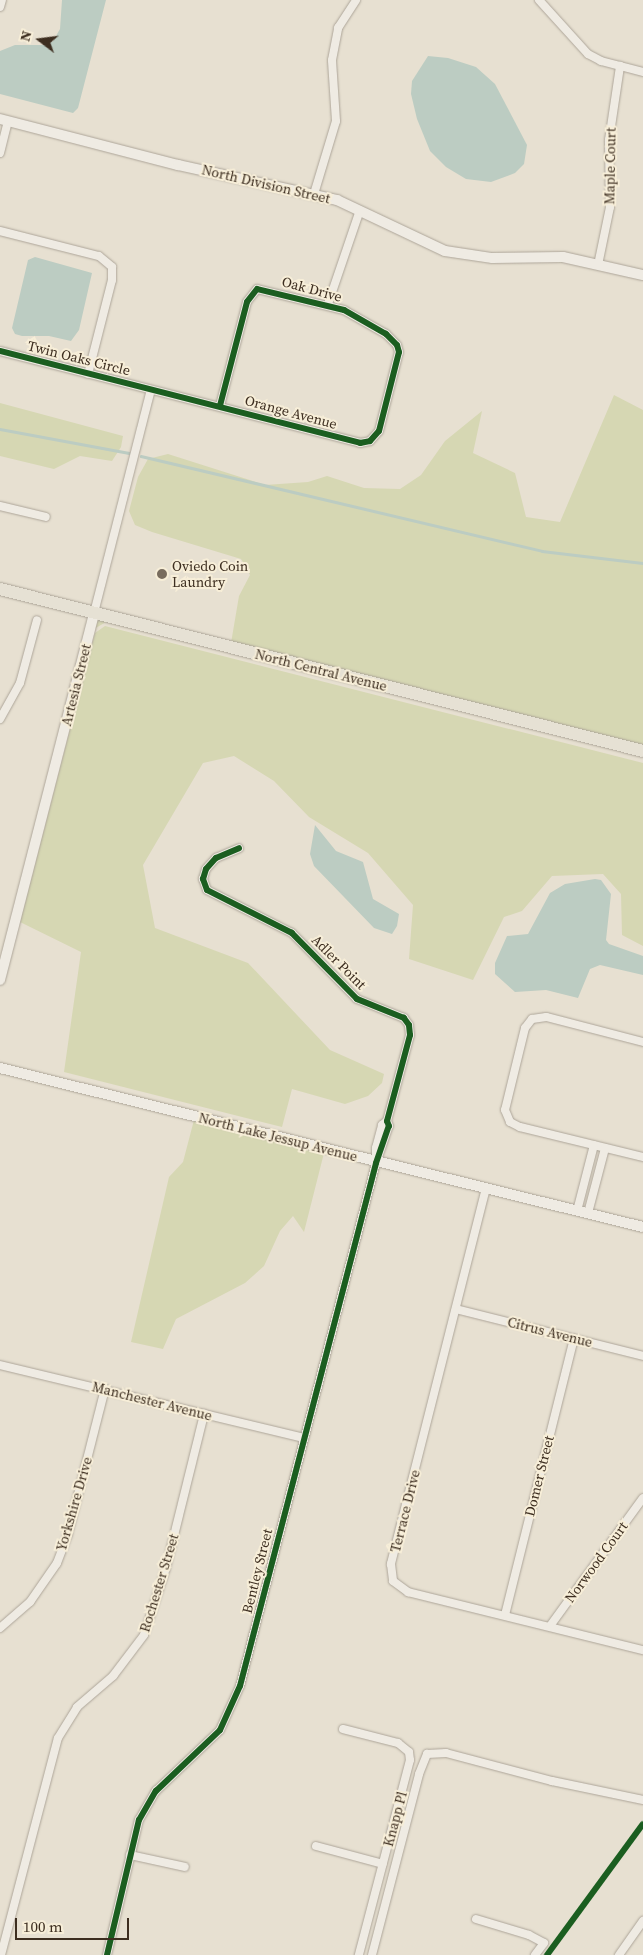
<!DOCTYPE html>
<html>
<head>
<meta charset="utf-8">
<style>
	body { margin:0 }
	#map { position:relative; width:643px; height:1955px; overflow:hidden; background:#e7e0d1; font-family:"Source Serif 4",serif }
	div>[style] { position:absolute }
	.green>* { inset:0; background:#d6d7b3 }
	.water>* { inset:0; background:#bcccc2 }
	.stream>* { height:2.5px; margin:-1.25px; padding:0 1.25px; transform-origin:1.25px; border-radius:1.25px; background:#bcccc2 }
	.roads { filter:drop-shadow(0 0 1px #ada599) drop-shadow(0 0 1px #ada599) }
	.minor>* { height:8px; margin:-4px; padding:0 4px; transform-origin:4px; border-radius:4px; background:#efebe3 }
	.tertiary>* { height:10px; margin:-5px; padding:0 5px; transform-origin:5px; border-radius:5px; background:#efebe3 }
	.primary>* { height:12px; margin:-6px; padding:0 6px; transform-origin:6px; border-radius:6px; background:#e6e1d4 }
	.cycleway>* { height:6px; margin:-3px; padding:0 3px; transform-origin:3px; border-radius:3px; background:#1b5e20 }
	.dots>* { width:14px; height:14px; translate:-50% -50%; box-sizing:border-box; border:2px solid #f7eed8; border-radius:50% }
	span { translate:-50% -50%; white-space:nowrap; text-align:center; line-height:1.15; -webkit-text-stroke:4px #f7eed8; paint-order:stroke }
	.street-label { font-size:14px; color:#3d2e20 }
	.poi-label { font-size:14px; color:#3d2e20 }
	.left { translate:0 -50%; text-align:left }
	.north { position:absolute; left:15px; top:15px; width:50px; height:50px; -webkit-text-stroke:4px #f7eed8; paint-order:stroke; rotate:285deg; font-size:14px; font-weight:700; line-height:20px; text-align:center; color:#3d2e20 }
	.north::after { content:''; display:block; margin:auto; width:18px; height:22px; background:#3d2e20; clip-path:polygon(50% 0,100% 100%,50% 72%,0 100%) }
	.scale { position:absolute; left:15px; top:1918px; width:114px; height:22px; box-sizing:border-box; border:2px solid #3d2e20; border-top:0; padding-left:6px; font-size:15px; line-height:18px; white-space:nowrap; color:#3d2e20; -webkit-text-stroke:4px #f7eed8; paint-order:stroke }
</style>
</head>
<body>
<div id="map">
	<div class="green">
		<div style="clip-path:polygon(614px 395px,643px 410px,643px 747px,231px 643px,239px 596px,250px 575px,241px 559px,152px 532px,135px 525px,129px 511px,138px 477px,148px 459px,168px 454px,265px 485px,308px 482px,327px 476px,364px 488px,400px 489px,421px 475px,445px 441px,482px 411px,473px 453px,515px 473px,526px 517px,560px 522px)"></div>
		<div style="clip-path:polygon(0 403px,123px 436px,121px 447px,112px 461px,80px 456px,54px 469px,0 456px)"></div>
		<div style="clip-path:polygon(97px 618px,538px 730px,106px 622px,94px 629px)"></div>
		<div style="clip-path:polygon(105px 626px,643px 763px,643px 946px,622px 935px,621px 894px,603px 874px,552px 876px,522px 911px,504px 917px,473px 980px,409px 959px,413px 905px,368px 853px,309px 817px,274px 781px,234px 756px,203px 763px,143px 865px,155px 928px,248px 963px,330px 1050px,384px 1074px,382px 1083px,368px 1096px,345px 1104px,292px 1089px,282px 1127px,64px 1072px,81px 952px,20px 922px,95px 633px)"></div>
		<div style="clip-path:polygon(194px 1120px,324px 1153px,304px 1232px,293px 1216px,280px 1231px,264px 1266px,245px 1283px,176px 1319px,163px 1349px,131px 1342px,169px 1177px,183px 1162px)"></div>
	</div>
	<div class="water">
		<div style="clip-path:polygon(62px 0,106px 0,78px 108px,73px 113px,0 94px,0 51px,15px 45px,45px 45px,53px 41px,60px 29px)"></div>
		<div style="clip-path:polygon(428px 56px,448px 58px,476px 67px,495px 84px,527px 145px,524px 164px,515px 173px,491px 182px,466px 179px,446px 167px,430px 151px,417px 119px,411px 94px,412px 81px)"></div>
		<div style="clip-path:polygon(35px 257px,92px 273px,79px 330px,71px 341px,49px 336px,22px 336px,15px 334px,12px 328px,28px 260px)"></div>
		<div style="clip-path:polygon(315px 825px,336px 851px,363px 862px,373px 899px,399px 914px,397px 926px,392px 934px,374px 928px,314px 866px,310px 854px)"></div>
		<div style="clip-path:polygon(595px 879px,601px 880px,611px 894px,606px 940px,609px 944px,643px 956px,643px 975px,600px 965px,590px 969px,578px 998px,546px 990px,515px 992px,495px 974px,495px 963px,507px 936px,528px 934px,550px 893px,565px 884px)"></div>
	</div>
	<div class="stream">
		<div style="left:0;top:429px;width:131px;rotate:10.5deg"></div>
		<div style="left:141px;top:456px;width:412px;rotate:13.3deg"></div>
		<div style="left:542px;top:551px;width:102px;rotate:6.8deg"></div>
	</div>
	<div class="roads">
		<div class="minor">
			<div style="left:539px;top:0;width:73px;rotate:47.8deg"></div>
			<div style="left:588px;top:54px;width:15px;rotate:28deg"></div>
			<div style="left:601px;top:61px;width:43px;rotate:14.7deg"></div>
			<div style="left:0;top:7px;width:7px;rotate:-74deg"></div>
			<div style="left:0;top:153px;width:33px;rotate:-76deg"></div>
			<div style="left:314px;top:194px;width:76px;rotate:-73.2deg"></div>
			<div style="left:336px;top:121px;width:61px;rotate:-93.8deg"></div>
			<div style="left:332px;top:60px;width:33px;rotate:-79deg"></div>
			<div style="left:338px;top:28px;width:33px;rotate:-57deg"></div>
			<div style="left:0;top:231px;width:102px;rotate:14.2deg"></div>
			<div style="left:99px;top:256px;width:17px;rotate:40deg"></div>
			<div style="left:112px;top:267px;width:13px;rotate:90deg"></div>
			<div style="left:112px;top:280px;width:97px;rotate:104.3deg"></div>
			<div style="left:598px;top:265px;width:59px;rotate:-78.3deg"></div>
			<div style="left:610px;top:207px;width:67px;rotate:-90.9deg"></div>
			<div style="left:609px;top:140px;width:75px;rotate:-81.5deg"></div>
			<div style="left:328px;top:304px;width:99px;rotate:-71.2deg"></div>
			<div style="left:0;top:351px;width:372px;rotate:14.3deg"></div>
			<div style="left:360px;top:443px;width:10px;rotate:-11deg"></div>
			<div style="left:370px;top:441px;width:13px;rotate:-48deg"></div>
			<div style="left:379px;top:431px;width:81px;rotate:-75.8deg"></div>
			<div style="left:399px;top:352px;width:7px;rotate:-106deg"></div>
			<div style="left:397px;top:345px;width:16px;rotate:-135deg"></div>
			<div style="left:386px;top:334px;width:48px;rotate:-150.3deg"></div>
			<div style="left:344px;top:310px;width:89px;rotate:-166.4deg"></div>
			<div style="left:257px;top:289px;width:16px;rotate:128deg"></div>
			<div style="left:247px;top:302px;width:107px;rotate:104.6deg"></div>
			<div style="left:0;top:506px;width:47px;rotate:13.4deg"></div>
			<div style="left:94px;top:613px;width:230px;rotate:-75.7deg"></div>
			<div style="left:0;top:719px;width:41px;rotate:-60.9deg"></div>
			<div style="left:20px;top:683px;width:65px;rotate:-74.9deg"></div>
			<div style="left:643px;top:1042px;width:100px;rotate:-165.5deg"></div>
			<div style="left:546px;top:1017px;width:14px;rotate:172deg"></div>
			<div style="left:532px;top:1019px;width:11px;rotate:128deg"></div>
			<div style="left:525px;top:1028px;width:84px;rotate:103.7deg"></div>
			<div style="left:505px;top:1110px;width:13px;rotate:67deg"></div>
			<div style="left:510px;top:1122px;width:11px;rotate:27deg"></div>
			<div style="left:520px;top:1127px;width:127px;rotate:13.7deg"></div>
			<div style="left:376px;top:1161px;width:13px;rotate:-90deg"></div>
			<div style="left:376px;top:1148px;width:24px;rotate:-75deg"></div>
			<div style="left:382px;top:1125px;width:6px;rotate:-39deg"></div>
			<div style="left:486px;top:1188px;width:388px;rotate:104.2deg"></div>
			<div style="left:391px;top:1564px;width:17px;rotate:83deg"></div>
			<div style="left:393px;top:1581px;width:19px;rotate:36deg"></div>
			<div style="left:408px;top:1592px;width:242px;rotate:13.9deg"></div>
			<div style="left:577px;top:1211px;width:68px;rotate:-75.6deg"></div>
			<div style="left:588px;top:1213px;width:67px;rotate:-75.3deg"></div>
			<div style="left:456px;top:1309px;width:193px;rotate:14.1deg"></div>
			<div style="left:0;top:1365px;width:313px;rotate:13.5deg"></div>
			<div style="left:505px;top:1615px;width:285px;rotate:-76deg"></div>
			<div style="left:550px;top:1626px;width:158px;rotate:-54deg"></div>
			<div style="left:0;top:1628px;width:40px;rotate:-41deg"></div>
			<div style="left:30px;top:1602px;width:47px;rotate:-55.3deg"></div>
			<div style="left:57px;top:1563px;width:31px;rotate:-69deg"></div>
			<div style="left:68px;top:1534px;width:150px;rotate:-75.7deg"></div>
			<div style="left:343px;top:1729px;width:57px;rotate:14.3deg"></div>
			<div style="left:398px;top:1743px;width:14px;rotate:39deg"></div>
			<div style="left:409px;top:1752px;width:8px;rotate:83deg"></div>
			<div style="left:410px;top:1760px;width:202px;rotate:104.7deg"></div>
			<div style="left:316px;top:1846px;width:69px;rotate:15deg"></div>
			<div style="left:130px;top:1855px;width:56px;rotate:12.3deg"></div>
			<div style="left:476px;top:1919px;width:55px;rotate:16.8deg"></div>
			<div style="left:529px;top:1935px;width:17px;rotate:28deg"></div>
			<div style="left:544px;top:1943px;width:15px;rotate:127deg"></div>
			<div style="left:1px;top:1955px;width:224px;rotate:-75.3deg"></div>
			<div style="left:58px;top:1738px;width:36px;rotate:-58deg"></div>
			<div style="left:77px;top:1707px;width:48px;rotate:-40.7deg"></div>
			<div style="left:113px;top:1676px;width:51px;rotate:-52.9deg"></div>
			<div style="left:144px;top:1635px;width:71px;rotate:-71.8deg"></div>
			<div style="left:166px;top:1568px;width:159px;rotate:-76.1deg"></div>
			<div style="left:107px;top:1955px;width:139px;rotate:-76.7deg"></div>
			<div style="left:139px;top:1820px;width:34px;rotate:-60deg"></div>
			<div style="left:156px;top:1791px;width:88px;rotate:-43.6deg"></div>
			<div style="left:220px;top:1730px;width:48px;rotate:-65.6deg"></div>
			<div style="left:240px;top:1686px;width:540px;rotate:-75.42deg"></div>
			<div style="left:376px;top:1163px;width:39px;rotate:-71deg"></div>
			<div style="left:389px;top:1126px;width:5px;rotate:-112deg"></div>
			<div style="left:387px;top:1121px;width:89px;rotate:-75deg"></div>
			<div style="left:410px;top:1035px;width:10px;rotate:-96deg"></div>
			<div style="left:409px;top:1025px;width:9px;rotate:-126deg"></div>
			<div style="left:404px;top:1018px;width:51px;rotate:-158deg"></div>
			<div style="left:357px;top:999px;width:93px;rotate:-134.6deg"></div>
			<div style="left:292px;top:933px;width:95px;rotate:-153.2deg"></div>
			<div style="left:207px;top:890px;width:12px;rotate:-110deg"></div>
			<div style="left:203px;top:879px;width:10px;rotate:-73deg"></div>
			<div style="left:206px;top:869px;width:15px;rotate:-48deg"></div>
			<div style="left:216px;top:858px;width:25px;rotate:-23deg"></div>
			<div style="left:372px;top:1955px;width:187px;rotate:-75.4deg"></div>
			<div style="left:419px;top:1774px;width:22px;rotate:-68deg"></div>
			<div style="left:427px;top:1754px;width:19px;rotate:-3deg"></div>
			<div style="left:446px;top:1753px;width:110px;rotate:14.8deg"></div>
			<div style="left:552px;top:1781px;width:93px;rotate:11.8deg"></div>
			<div style="left:619px;top:1955px;width:42px;rotate:-54.8deg"></div>
		</div>
		<div class="tertiary">
			<div style="left:0;top:119px;width:184px;rotate:14.5deg"></div>
			<div style="left:178px;top:165px;width:163px;rotate:12.4deg"></div>
			<div style="left:337px;top:200px;width:119px;rotate:25.3deg"></div>
			<div style="left:445px;top:251px;width:48px;rotate:8.5deg"></div>
			<div style="left:492px;top:258px;width:71px;rotate:-0.8deg"></div>
			<div style="left:563px;top:257px;width:82px;rotate:12.7deg"></div>
			<div style="left:0;top:980px;width:379px;rotate:-75.6deg"></div>
			<div style="left:0;top:1068px;width:662px;rotate:13.89deg"></div>
		</div>
		<div class="primary">
			<div style="left:0;top:589px;width:663px;rotate:14.14deg"></div>
		</div>
	</div>
	<div class="cycleway">
		<div style="left:0;top:351px;width:372px;rotate:14.3deg"></div>
		<div style="left:360px;top:443px;width:10px;rotate:-11deg"></div>
		<div style="left:370px;top:441px;width:13px;rotate:-48deg"></div>
		<div style="left:379px;top:431px;width:81px;rotate:-75.8deg"></div>
		<div style="left:399px;top:352px;width:7px;rotate:-106deg"></div>
		<div style="left:397px;top:345px;width:16px;rotate:-135deg"></div>
		<div style="left:386px;top:334px;width:48px;rotate:-150.3deg"></div>
		<div style="left:344px;top:310px;width:89px;rotate:-166.4deg"></div>
		<div style="left:257px;top:289px;width:16px;rotate:128deg"></div>
		<div style="left:247px;top:302px;width:107px;rotate:104.6deg"></div>
		<div style="left:107px;top:1955px;width:139px;rotate:-76.7deg"></div>
		<div style="left:139px;top:1820px;width:34px;rotate:-60deg"></div>
		<div style="left:156px;top:1791px;width:88px;rotate:-43.6deg"></div>
		<div style="left:220px;top:1730px;width:48px;rotate:-65.6deg"></div>
		<div style="left:240px;top:1686px;width:540px;rotate:-75.42deg"></div>
		<div style="left:376px;top:1163px;width:39px;rotate:-71deg"></div>
		<div style="left:389px;top:1126px;width:5px;rotate:-112deg"></div>
		<div style="left:387px;top:1121px;width:89px;rotate:-75deg"></div>
		<div style="left:410px;top:1035px;width:10px;rotate:-96deg"></div>
		<div style="left:409px;top:1025px;width:9px;rotate:-126deg"></div>
		<div style="left:404px;top:1018px;width:51px;rotate:-158deg"></div>
		<div style="left:357px;top:999px;width:93px;rotate:-134.6deg"></div>
		<div style="left:292px;top:933px;width:95px;rotate:-153.2deg"></div>
		<div style="left:207px;top:890px;width:12px;rotate:-110deg"></div>
		<div style="left:203px;top:879px;width:10px;rotate:-73deg"></div>
		<div style="left:206px;top:869px;width:15px;rotate:-48deg"></div>
		<div style="left:216px;top:858px;width:25px;rotate:-23deg"></div>
		<div style="left:547px;top:1955px;width:162px;rotate:-53.8deg"></div>
	</div>
	<div class="dots">
		<div style="left:162px;top:574px;background:#786c5e"></div>
	</div>
	<div class="street-label">
		<span style="left:610px;top:166px;rotate:-89deg">Maple Court</span>
		<span style="left:266px;top:184px;rotate:13deg">North Division Street</span>
		<span style="left:312px;top:289px;rotate:15deg">Oak Drive</span>
		<span style="left:79px;top:358px;rotate:14deg">Twin Oaks Circle</span>
		<span style="left:291px;top:412px;rotate:15deg">Orange Avenue</span>
		<span style="left:321px;top:670px;rotate:14deg">North Central Avenue</span>
		<span style="left:76px;top:685px;rotate:-76deg">Artesia Street</span>
		<span style="left:339px;top:962px;rotate:45deg">Adler Point</span>
		<span style="left:278px;top:1137px;rotate:14deg">North Lake Jessup Avenue</span>
		<span style="left:550px;top:1332px;rotate:14deg">Citrus Avenue</span>
		<span style="left:152px;top:1401px;rotate:14deg">Manchester Avenue</span>
		<span style="left:539px;top:1476px;rotate:-76deg">Domer Street</span>
		<span style="left:74px;top:1504px;rotate:-74deg">Yorkshire Drive</span>
		<span style="left:405px;top:1511px;rotate:-76deg">Terrace Drive</span>
		<span style="left:596px;top:1562px;rotate:-54deg">Norwood Court</span>
		<span style="left:257px;top:1571px;rotate:-76deg">Bentley Street</span>
		<span style="left:159px;top:1583px;rotate:-73deg">Rochester Street</span>
		<span style="left:395px;top:1819px;rotate:-75deg">Knapp Pl</span>
	</div>
	<div class="poi-label">
		<span class="left" style="left:172px;top:574px">Oviedo Coin<br>Laundry</span>
	</div>
	<div class="north">N</div>
	<div class="scale">100 m</div>
</div>
</body>
</html>
